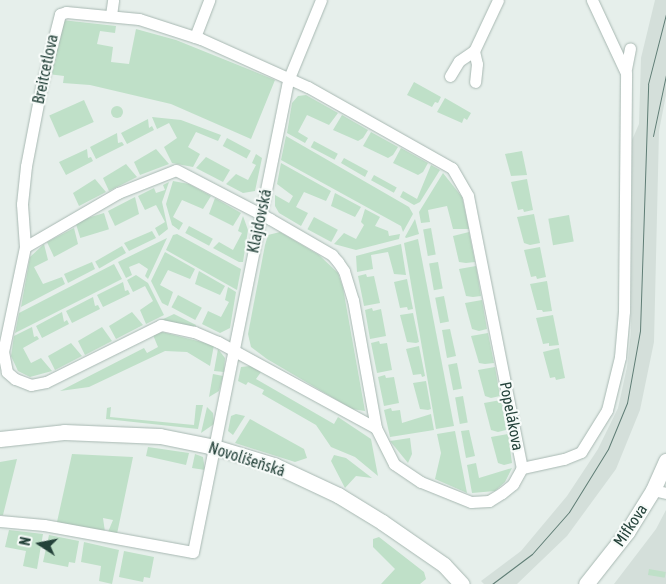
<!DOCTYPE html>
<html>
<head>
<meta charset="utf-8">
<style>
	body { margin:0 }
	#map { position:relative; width:666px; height:584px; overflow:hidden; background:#e6efeb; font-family:"Asap Condensed",sans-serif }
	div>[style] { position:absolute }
	.built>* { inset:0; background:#d4dfda }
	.green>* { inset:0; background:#bfe0c8; transform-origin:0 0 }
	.round { border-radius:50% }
	.roads { filter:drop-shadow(0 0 1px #a8b8b2) drop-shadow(0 0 1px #a8b8b2) }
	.street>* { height:11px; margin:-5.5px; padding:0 5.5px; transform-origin:5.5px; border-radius:5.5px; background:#fff }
	.secondary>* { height:15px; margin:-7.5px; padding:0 7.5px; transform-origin:7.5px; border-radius:7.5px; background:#fff }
	.tram>* { height:1px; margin:-0.5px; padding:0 0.5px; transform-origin:0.5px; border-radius:0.5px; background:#5f7d75 }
	span { translate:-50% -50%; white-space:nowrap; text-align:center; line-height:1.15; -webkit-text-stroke:4.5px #f7fbf9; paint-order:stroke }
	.street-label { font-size:16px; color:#24423a }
	.north { position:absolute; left:15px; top:519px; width:50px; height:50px; -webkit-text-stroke:4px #f7fbf9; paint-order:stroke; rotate:281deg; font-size:14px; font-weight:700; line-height:20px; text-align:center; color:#24423a }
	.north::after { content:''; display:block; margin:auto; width:18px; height:22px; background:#24423a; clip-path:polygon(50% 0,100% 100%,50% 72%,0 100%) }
</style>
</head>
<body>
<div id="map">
	<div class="built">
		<div style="clip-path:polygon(655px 0,666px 0,666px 95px,659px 131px,654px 342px,640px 410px,616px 469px,567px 536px,517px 584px,484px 584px,481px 581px,521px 551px,567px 496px,598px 449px,618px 408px,627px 367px,631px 331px,632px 140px,639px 124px,641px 58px)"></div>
		<div style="clip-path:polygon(666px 510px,666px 584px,614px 584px,656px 529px)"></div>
	</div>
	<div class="green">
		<div style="clip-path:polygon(62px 20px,116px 26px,115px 33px,100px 31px,97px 44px,113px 47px,111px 62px,129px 64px,136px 29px,176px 40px,275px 80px,251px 139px,171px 104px,90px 85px,63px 83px,64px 76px,48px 74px)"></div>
		<div style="clip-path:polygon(414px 82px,441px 97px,438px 103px,435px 102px,432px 107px,407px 95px)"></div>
		<div style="clip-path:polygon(306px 95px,338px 113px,329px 125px,307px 115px,298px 132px,308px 138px,305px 143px,287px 133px,292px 103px,298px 96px)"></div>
		<div style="clip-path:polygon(445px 98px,471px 113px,467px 120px,464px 118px,462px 123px,437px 112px)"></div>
		<div style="left:84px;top:100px;width:24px;height:38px;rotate:66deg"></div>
		<div class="round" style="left:111px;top:106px;width:12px;height:12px"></div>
		<div style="clip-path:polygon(342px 115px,368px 130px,363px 138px,358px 141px,333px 130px)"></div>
		<div style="clip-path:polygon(152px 117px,181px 120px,221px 135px,218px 141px,196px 132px,188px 147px,200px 154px,193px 167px,172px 163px,164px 147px,177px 138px,169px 123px,157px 129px)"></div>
		<div style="clip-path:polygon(148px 119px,149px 128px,152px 126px,154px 130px,127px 144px,121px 133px)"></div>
		<div style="clip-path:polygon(371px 132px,398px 147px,393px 155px,388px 158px,363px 146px)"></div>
		<div style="clip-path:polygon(117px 133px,118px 143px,122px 142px,124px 145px,96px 159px,90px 147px)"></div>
		<div style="clip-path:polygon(286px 136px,409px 207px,413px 214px,403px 232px,401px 226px,281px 160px)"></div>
		<div style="left:227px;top:138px;width:27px;height:9px;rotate:28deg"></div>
		<div style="left:314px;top:141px;width:27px;height:7px;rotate:28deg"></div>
		<div style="clip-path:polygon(401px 148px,428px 163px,423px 172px,418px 175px,393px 163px)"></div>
		<div style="clip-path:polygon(87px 149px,88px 158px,91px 157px,93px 161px,66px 175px,59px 162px)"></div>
		<div style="clip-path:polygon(156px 149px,169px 164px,140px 175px,134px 162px)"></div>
		<div style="clip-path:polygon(522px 151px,527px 175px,511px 176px,505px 154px)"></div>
		<div style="clip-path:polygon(256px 154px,262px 158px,255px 191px,243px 193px,226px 184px,236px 174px,248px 180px,256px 165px,252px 163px)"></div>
		<div style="clip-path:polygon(206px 157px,230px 170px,223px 182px,196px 168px)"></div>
		<div style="clip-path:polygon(344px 158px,368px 171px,365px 177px,341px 163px)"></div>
		<div style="clip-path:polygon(281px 163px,331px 191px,326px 201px,304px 192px,296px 207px,308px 213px,301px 226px,279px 213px,275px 206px,275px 195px,289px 203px,293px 196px,277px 184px)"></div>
		<div style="clip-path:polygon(126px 164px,137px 177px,109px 191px,103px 178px)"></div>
		<div style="clip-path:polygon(431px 165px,440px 170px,420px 202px,414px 205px,400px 197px,403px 191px,417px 199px)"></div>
		<div style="clip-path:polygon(443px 173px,462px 197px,469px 229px,453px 229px,447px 206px,428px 210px,430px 222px,421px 223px,419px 212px)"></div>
		<div style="left:374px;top:175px;width:26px;height:6px;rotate:29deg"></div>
		<div style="clip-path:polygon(95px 179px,106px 192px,79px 206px,73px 193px)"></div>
		<div style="clip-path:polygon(527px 179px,533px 210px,524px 212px,523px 209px,518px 210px,511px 182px)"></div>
		<div style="clip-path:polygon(173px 181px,189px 184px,211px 196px,203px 209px,182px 200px,173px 217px,183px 223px,179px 230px,172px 225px,166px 204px)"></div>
		<div style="clip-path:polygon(169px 182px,162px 202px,168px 229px,159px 236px,155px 228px,165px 222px,156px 205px,145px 210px,138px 196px,154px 188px,156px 193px,165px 190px,163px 185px)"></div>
		<div style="clip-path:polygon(335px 193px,361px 207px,355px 217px,331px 206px)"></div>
		<div style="clip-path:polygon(135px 197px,139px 214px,115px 226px,108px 211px)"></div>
		<div style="clip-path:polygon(215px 198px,241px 213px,233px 226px,209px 214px)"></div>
		<div style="clip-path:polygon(365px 209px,380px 217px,375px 226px,388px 231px,389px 236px,400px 234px,399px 239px,356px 250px,334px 244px,344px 233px,356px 239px,364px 225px,361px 222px)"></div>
		<div style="left:104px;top:213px;width:17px;height:30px;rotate:73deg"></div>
		<div style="clip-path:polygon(534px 214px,540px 243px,530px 245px,524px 243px,517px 217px)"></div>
		<div style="left:569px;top:215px;width:27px;height:21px;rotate:80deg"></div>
		<div style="clip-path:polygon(243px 216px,248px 230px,243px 262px,239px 262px,213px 248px,219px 242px,233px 250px,242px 233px,238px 231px)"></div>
		<div style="left:314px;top:217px;width:27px;height:14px;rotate:28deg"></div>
		<div style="clip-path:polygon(415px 219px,419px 234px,406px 238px,405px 237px)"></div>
		<div style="left:189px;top:226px;width:27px;height:8px;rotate:28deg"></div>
		<div style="clip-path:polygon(74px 228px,78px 244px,54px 257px,47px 242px)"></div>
		<div style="left:431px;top:228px;width:27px;height:8px;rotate:80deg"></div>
		<div style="clip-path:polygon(152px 231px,156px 238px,129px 251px,124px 243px)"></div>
		<div style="clip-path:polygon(280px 232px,319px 255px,338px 273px,343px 288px,365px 411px,352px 409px,267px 359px,251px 347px,248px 334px,265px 245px,268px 235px)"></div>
		<div style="clip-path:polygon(469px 232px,475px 262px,466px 263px,459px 262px,453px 236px)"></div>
		<div style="clip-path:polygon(177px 234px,241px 269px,237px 290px,166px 250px,173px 235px)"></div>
		<div style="clip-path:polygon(167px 238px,148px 279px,145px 276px,148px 269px,139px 263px,129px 267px,132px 275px,126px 278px,118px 262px)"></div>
		<div style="clip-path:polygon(418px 239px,454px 426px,436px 429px,404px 243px)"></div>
		<div style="clip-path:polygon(44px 244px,48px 260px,34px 267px,43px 284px,62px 277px,65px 284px,21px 307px,30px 257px)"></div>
		<div style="clip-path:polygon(401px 244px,406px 275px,394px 274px,388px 252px,371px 255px,373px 269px,357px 272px,356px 256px)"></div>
		<div style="left:122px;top:246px;width:8px;height:31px;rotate:60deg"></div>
		<div style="clip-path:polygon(540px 247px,546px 277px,537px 279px,536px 276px,531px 277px,524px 250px)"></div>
		<div style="clip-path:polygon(165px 252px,195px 269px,190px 279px,168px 270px,160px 285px,173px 292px,168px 306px,162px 303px,151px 281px)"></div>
		<div style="clip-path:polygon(92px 262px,95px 269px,68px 283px,64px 274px)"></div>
		<div style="left:438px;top:262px;width:27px;height:9px;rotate:80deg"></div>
		<div style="clip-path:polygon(114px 264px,122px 279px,15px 333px,19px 313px)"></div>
		<div style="clip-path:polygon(476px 266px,481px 296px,473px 297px,466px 296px,459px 269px)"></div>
		<div style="clip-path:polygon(199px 271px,225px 286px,220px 295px,195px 284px)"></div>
		<div style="clip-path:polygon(366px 274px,367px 277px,374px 276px,380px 303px,364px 306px,358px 276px)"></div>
		<div style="clip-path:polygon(136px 275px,148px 283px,164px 315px,146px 324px,140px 310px,153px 301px,145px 286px,133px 292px,127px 280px)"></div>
		<div style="clip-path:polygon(407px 279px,413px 309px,408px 310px,407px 307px,400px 308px,394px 282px)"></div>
		<div style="clip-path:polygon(547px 281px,552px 311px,543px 312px,542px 310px,537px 310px,530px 284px)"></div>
		<div style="clip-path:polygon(123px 282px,125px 291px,128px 290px,130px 294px,103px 307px,97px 295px)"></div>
		<div style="clip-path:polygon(228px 287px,236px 292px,230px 328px,220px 333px,202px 324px,208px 311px,221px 317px,229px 302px,225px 300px)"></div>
		<div style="left:178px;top:295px;width:27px;height:14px;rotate:28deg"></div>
		<div style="left:444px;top:296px;width:26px;height:9px;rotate:79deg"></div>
		<div style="clip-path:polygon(93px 297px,95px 306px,98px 305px,100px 309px,72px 323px,66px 311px)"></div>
		<div style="clip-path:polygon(482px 300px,487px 329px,479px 331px,472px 329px,465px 303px)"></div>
		<div style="clip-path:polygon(372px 308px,373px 311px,381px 309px,386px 336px,370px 339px,365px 310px)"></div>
		<div style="clip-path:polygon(62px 312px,64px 322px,67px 320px,69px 324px,42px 338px,36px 326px)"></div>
		<div style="clip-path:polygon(132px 312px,143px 325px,116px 339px,109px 326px)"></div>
		<div style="clip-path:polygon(413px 313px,419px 342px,416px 343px,407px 342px,400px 315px)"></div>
		<div style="clip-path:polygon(174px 314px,196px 325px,195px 327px,157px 322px)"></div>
		<div style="clip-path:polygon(553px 315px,559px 345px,549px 346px,549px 343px,543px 344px,536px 318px)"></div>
		<div style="clip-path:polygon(32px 327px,34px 337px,37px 336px,39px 339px,23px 348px,31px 363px,41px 358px,52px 371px,30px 377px,18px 371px,11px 356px,14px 336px)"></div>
		<div style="clip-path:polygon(102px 327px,112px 341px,85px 355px,78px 341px)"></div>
		<div style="clip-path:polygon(450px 329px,456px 356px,447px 358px,442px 330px)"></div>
		<div style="clip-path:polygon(162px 332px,214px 345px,210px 366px,187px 352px,165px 351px,89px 387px,60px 391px,144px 348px,147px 353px,158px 347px,153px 335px)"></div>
		<div style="clip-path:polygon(488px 333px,494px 363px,485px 364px,479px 363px,471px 336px)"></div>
		<div style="clip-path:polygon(379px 341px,380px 344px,387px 343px,392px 370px,377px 373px,371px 343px)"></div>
		<div style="clip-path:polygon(71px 343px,82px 356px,55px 370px,48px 356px)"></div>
		<div style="clip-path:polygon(419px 346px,425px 376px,422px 377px,421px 374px,413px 375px,406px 349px)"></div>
		<div style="clip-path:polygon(559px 348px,565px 378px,556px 380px,555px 377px,550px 378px,543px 352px)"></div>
		<div style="clip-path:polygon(218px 349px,225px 358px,224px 372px,214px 371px)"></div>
		<div style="left:457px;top:363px;width:26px;height:9px;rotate:79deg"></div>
		<div style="clip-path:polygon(250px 366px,261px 372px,256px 379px,334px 424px,338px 417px,371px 439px,378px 476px,355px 457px,331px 447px,316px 425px,262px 394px,264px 390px,248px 382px,246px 385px,238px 381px,241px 367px)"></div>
		<div style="clip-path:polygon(495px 367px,500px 396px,491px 398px,485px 396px,478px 370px)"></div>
		<div style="clip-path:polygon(213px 374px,223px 376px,219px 391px,209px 397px)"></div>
		<div style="clip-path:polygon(385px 375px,386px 378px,394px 377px,399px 403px,384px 406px,378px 377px)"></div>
		<div style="clip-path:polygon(426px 381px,431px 409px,428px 410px,420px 409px,413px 383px)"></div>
		<div style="left:463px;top:396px;width:27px;height:8px;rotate:80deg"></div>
		<div style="clip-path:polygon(501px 400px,506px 430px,498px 432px,491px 430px,484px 403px)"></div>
		<div style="clip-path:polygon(196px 405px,203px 405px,198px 429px,106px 419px,107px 408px,111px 407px,110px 417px,194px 425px)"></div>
		<div style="clip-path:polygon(207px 407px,213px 413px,214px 424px,201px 433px)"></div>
		<div style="clip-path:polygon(391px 408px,392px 411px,400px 410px,402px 423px,431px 414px,434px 430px,390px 437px,384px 410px)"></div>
		<div style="clip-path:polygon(236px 414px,245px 416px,233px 435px,228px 431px,231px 416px)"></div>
		<div style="clip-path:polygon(250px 419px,304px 449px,307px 458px,295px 462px,235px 443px)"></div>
		<div style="clip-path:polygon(469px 430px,475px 456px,466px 458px,461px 431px)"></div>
		<div style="clip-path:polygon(455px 431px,467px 493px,435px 479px,441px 453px,437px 434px)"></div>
		<div style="clip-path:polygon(508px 434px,512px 463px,504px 465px,498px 463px,491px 437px)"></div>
		<div style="clip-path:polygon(410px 438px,412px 454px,408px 463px,390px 441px)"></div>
		<div style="clip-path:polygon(148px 447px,189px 453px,186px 465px,146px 456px)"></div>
		<div style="clip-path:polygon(72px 454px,133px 457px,117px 534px,108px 532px,113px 520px,103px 518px,105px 532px,57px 522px)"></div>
		<div style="clip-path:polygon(195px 454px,203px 457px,205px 470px,192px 468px)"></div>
		<div style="clip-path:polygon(334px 455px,346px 458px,372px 478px,356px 476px,345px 488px,331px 461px)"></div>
		<div style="clip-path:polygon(17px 459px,3px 515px,0 515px,0 462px)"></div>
		<div style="clip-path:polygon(476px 463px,479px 478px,512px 468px,505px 482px,495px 491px,472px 493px,467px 465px)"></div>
		<div style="clip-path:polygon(9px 530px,43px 534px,37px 569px,23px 566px,26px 551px,5px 547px)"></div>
		<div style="clip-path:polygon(49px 535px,79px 541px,75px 563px,69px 562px,68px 567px,43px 562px)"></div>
		<div style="clip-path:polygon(379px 537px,424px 572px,426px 579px,420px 584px,381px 584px,395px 569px,373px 547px,373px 539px)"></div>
		<div style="clip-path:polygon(84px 542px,119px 550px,112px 584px,99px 581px,101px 566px,81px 562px)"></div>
		<div style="clip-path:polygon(124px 551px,154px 557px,150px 578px,144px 577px,143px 582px,119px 577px)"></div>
		<div style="left:649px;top:569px;width:17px;height:6px;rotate:10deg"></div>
	</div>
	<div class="roads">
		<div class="street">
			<div style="left:111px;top:15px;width:15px;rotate:-82deg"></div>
			<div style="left:195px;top:37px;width:40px;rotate:-69deg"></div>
			<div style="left:474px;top:51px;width:56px;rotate:-64.8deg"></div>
			<div style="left:626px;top:69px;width:21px;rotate:-79deg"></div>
			<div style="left:450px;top:76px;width:17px;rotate:-59deg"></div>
			<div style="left:459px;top:61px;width:18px;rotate:-34deg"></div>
			<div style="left:474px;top:51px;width:13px;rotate:77deg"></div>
			<div style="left:477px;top:64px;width:18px;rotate:96deg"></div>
			<div style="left:25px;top:247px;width:108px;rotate:-30.1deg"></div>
			<div style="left:118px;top:193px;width:62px;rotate:-21.6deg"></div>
			<div style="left:176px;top:170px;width:106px;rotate:27.5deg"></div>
			<div style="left:270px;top:219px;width:72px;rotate:30.1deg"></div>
			<div style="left:332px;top:255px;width:9px;rotate:49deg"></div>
			<div style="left:338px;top:262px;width:11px;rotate:56deg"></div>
			<div style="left:344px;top:271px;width:30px;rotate:73deg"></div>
			<div style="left:353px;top:300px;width:130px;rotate:79.8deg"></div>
			<div style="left:376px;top:428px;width:40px;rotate:63.4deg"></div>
			<div style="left:394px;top:464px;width:32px;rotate:34deg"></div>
			<div style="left:421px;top:482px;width:54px;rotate:21.8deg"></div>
			<div style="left:471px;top:502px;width:18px;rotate:-3deg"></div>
			<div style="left:489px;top:501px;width:15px;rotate:-32deg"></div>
			<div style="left:502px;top:493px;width:14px;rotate:-39deg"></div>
			<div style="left:513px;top:484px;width:18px;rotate:-61deg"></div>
			<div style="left:376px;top:428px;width:180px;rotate:-151.4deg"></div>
			<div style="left:218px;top:342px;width:26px;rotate:-157deg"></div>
			<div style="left:194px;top:332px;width:34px;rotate:-168deg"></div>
			<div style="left:161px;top:325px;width:128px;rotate:153.6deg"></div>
			<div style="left:46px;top:382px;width:15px;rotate:169deg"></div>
			<div style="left:31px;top:385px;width:17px;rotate:-159deg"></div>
			<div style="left:15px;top:379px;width:11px;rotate:-139deg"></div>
			<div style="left:7px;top:372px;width:20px;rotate:-101deg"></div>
			<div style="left:3px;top:352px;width:107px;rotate:-78.2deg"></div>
			<div style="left:25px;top:247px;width:43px;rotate:-94deg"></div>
			<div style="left:22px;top:204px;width:38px;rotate:-84deg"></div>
			<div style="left:26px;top:166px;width:79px;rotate:-79.1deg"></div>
			<div style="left:41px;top:88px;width:76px;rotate:-75.6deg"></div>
			<div style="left:60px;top:14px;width:6px;rotate:-18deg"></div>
			<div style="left:66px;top:12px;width:73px;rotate:5.5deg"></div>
			<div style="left:139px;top:19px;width:65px;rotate:17.9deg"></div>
			<div style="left:201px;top:39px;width:117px;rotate:24.2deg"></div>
			<div style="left:308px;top:87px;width:165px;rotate:29.4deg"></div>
			<div style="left:452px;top:168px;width:32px;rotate:60deg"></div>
			<div style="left:468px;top:196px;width:277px;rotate:78.8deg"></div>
			<div style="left:522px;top:468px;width:43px;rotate:-12.1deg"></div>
			<div style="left:564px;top:459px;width:18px;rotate:-22deg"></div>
			<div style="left:581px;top:452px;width:49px;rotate:-58.2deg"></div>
			<div style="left:607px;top:410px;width:55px;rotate:-76.2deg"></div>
			<div style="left:620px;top:357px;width:46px;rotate:-85deg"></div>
			<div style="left:624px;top:311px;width:238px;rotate:-89.5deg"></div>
			<div style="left:626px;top:73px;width:81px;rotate:-115deg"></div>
			<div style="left:653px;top:490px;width:13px;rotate:13deg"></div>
			<div style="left:0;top:521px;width:44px;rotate:5.2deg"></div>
			<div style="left:44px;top:525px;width:151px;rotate:10.3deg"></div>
			<div style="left:193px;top:552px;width:484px;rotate:-78.6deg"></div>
			<div style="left:289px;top:78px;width:84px;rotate:-67.7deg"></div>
		</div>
		<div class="secondary">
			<div style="left:0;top:439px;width:64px;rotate:-6.2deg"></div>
			<div style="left:64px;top:432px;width:96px;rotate:2.4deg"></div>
			<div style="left:160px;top:436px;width:55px;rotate:11.5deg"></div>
			<div style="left:214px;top:447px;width:63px;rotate:16.7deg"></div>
			<div style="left:274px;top:465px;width:71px;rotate:25.1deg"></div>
			<div style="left:338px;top:495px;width:52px;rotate:31.5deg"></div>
			<div style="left:382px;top:522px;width:75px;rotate:34.7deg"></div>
			<div style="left:444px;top:565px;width:26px;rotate:47deg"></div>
			<div style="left:586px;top:584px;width:66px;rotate:-51.7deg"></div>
			<div style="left:627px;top:532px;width:49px;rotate:-58.2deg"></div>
			<div style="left:653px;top:490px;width:32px;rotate:-66deg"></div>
		</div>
	</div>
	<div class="tram">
		<div style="left:653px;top:136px;width:62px;rotate:-78deg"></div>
		<div style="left:492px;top:584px;width:50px;rotate:-36.9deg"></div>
		<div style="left:532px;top:554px;width:56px;rotate:-48.6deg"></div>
		<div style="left:569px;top:512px;width:74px;rotate:-58.2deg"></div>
		<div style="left:608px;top:449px;width:50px;rotate:-67.6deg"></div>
		<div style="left:627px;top:403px;width:73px;rotate:-79.8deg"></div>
		<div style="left:640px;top:331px;width:247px;rotate:-88.1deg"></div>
		<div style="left:648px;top:84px;width:72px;rotate:-75.6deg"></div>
	</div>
	<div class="street-label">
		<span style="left:45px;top:69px;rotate:-78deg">Breitcetlova</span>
		<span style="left:259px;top:221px;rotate:-78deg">Klajdovská</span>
		<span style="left:512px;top:416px;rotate:79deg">Popelákova</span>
		<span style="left:247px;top:459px;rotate:18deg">Novolíšeňská</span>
		<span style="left:630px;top:525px;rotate:-56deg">Mifkova</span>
	</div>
	<div class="north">N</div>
</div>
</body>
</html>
